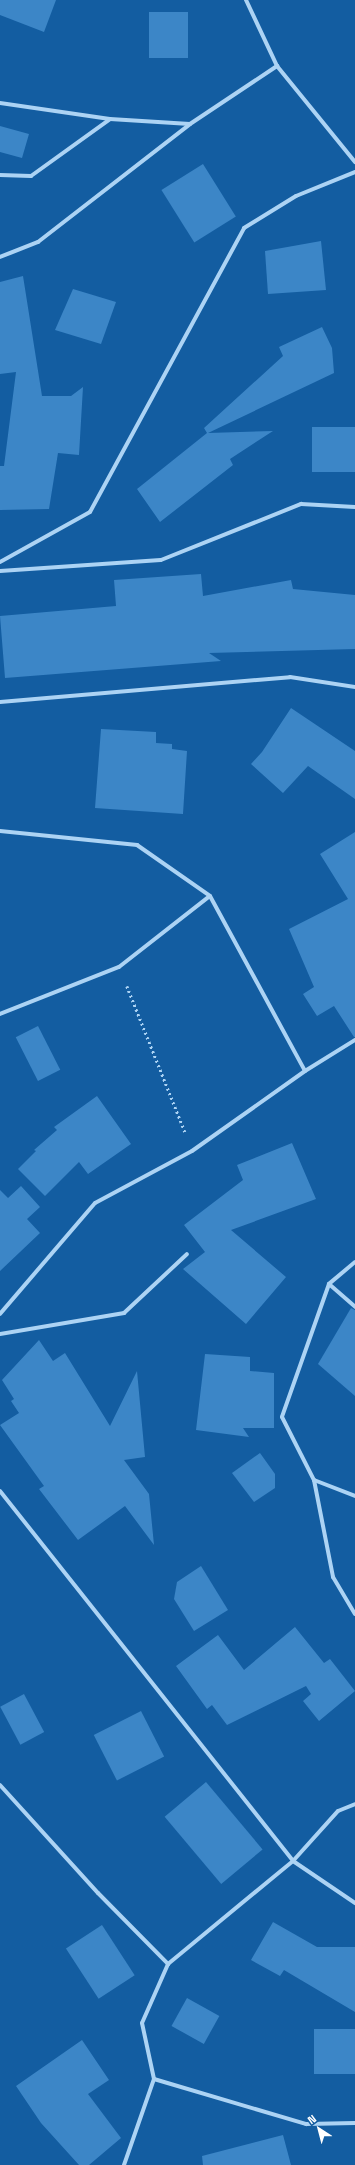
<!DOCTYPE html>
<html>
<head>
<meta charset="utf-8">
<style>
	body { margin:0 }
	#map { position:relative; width:355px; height:2165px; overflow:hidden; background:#135da1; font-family:"Space Grotesk",sans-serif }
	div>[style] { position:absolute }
	.building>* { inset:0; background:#3c86c7; transform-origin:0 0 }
	.path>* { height:2.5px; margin-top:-1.25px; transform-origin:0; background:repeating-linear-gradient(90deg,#acd3f4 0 2px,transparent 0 5px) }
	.minor>* { height:4px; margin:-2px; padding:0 2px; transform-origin:2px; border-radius:2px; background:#acd3f4 }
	span { translate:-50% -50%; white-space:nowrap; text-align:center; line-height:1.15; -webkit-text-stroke:3.5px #135da1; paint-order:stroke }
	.north { position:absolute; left:299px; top:2109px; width:40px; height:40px; -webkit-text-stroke:3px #135da1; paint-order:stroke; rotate:324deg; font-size:11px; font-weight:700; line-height:16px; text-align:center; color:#fff }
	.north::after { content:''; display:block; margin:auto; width:14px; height:18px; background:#fff; clip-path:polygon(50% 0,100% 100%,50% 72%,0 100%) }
</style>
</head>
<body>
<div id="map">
	<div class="building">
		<div style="clip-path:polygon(0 0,56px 0,44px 32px,0 15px)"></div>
		<div style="left:188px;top:12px;width:46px;height:39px;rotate:90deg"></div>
		<div style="clip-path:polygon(0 126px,29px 134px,22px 158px,0 152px)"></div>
		<div style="left:203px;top:164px;width:62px;height:49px;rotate:58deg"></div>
		<div style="clip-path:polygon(321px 241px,326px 290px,268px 294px,265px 251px)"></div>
		<div style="clip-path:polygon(23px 276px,42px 396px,71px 396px,83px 387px,79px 455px,58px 453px,49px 509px,0 510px,0 466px,4px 466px,16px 372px,0 374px,0 282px)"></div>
		<div style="clip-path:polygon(73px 289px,116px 302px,101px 344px,55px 330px)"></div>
		<div style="clip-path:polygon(322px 327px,332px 348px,334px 373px,208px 433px,273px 431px,230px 459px,233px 465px,160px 522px,137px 489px,207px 433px,204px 428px,283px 356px,279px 347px)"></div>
		<div style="left:355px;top:427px;width:45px;height:43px;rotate:90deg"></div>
		<div style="clip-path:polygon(201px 574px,203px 596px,291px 580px,293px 589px,355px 595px,355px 649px,209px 653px,221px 661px,5px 678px,0 616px,116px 606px,114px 580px)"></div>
		<div style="clip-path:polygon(291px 708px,355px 751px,355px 799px,308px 766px,283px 793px,251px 764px,262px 752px)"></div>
		<div style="clip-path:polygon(101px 729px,156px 732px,156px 743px,172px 744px,172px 749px,187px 751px,183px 814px,95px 808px)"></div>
		<div style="clip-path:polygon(355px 832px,355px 1037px,354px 1037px,334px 1006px,317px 1016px,303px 994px,314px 987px,289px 929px,348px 899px,320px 854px)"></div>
		<div style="left:38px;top:1026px;width:49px;height:25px;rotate:63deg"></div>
		<div style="clip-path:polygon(97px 1096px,131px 1144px,88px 1174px,79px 1162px,45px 1196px,18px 1169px,36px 1151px,34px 1150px,57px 1130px,54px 1127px)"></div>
		<div style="clip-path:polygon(292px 1143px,316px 1199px,231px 1230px,286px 1277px,246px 1324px,183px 1269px,205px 1252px,184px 1225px,243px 1180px,237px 1165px)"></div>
		<div style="clip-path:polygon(21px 1186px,40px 1207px,27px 1219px,40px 1233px,0 1271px,0 1190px,8px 1198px)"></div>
		<div style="clip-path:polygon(351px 1308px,355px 1310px,355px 1396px,318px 1364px)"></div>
		<div style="clip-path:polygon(39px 1340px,53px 1361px,65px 1353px,110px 1426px,137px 1371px,145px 1457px,124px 1460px,149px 1494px,154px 1545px,125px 1506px,78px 1540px,39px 1489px,44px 1486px,0 1425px,19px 1413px,11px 1401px,14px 1399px,2px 1380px)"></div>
		<div style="clip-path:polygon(205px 1354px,250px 1357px,250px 1371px,274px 1373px,274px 1428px,243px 1428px,249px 1437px,196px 1430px)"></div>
		<div style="clip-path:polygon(260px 1453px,275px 1474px,275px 1488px,254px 1502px,232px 1473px)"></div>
		<div style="clip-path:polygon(201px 1566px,228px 1610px,194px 1631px,174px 1599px,177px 1582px)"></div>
		<div style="clip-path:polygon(295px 1627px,324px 1663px,330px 1659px,355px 1691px,319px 1721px,303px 1701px,311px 1694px,306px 1686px,227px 1725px,212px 1705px,207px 1709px,176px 1666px,218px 1635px,244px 1670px)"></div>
		<div style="left:24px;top:1694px;width:43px;height:27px;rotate:62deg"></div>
		<div style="left:141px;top:1711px;width:51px;height:53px;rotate:63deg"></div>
		<div style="left:206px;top:1782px;width:88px;height:54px;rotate:50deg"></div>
		<div style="clip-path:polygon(273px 1922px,317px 1947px,355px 1947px,355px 2012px,284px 1970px,280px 1976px,251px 1960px)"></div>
		<div style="left:102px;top:1925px;width:60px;height:43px;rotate:57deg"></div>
		<div style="left:187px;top:1998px;width:37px;height:32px;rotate:29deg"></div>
		<div style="left:355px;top:2029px;width:45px;height:41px;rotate:90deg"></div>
		<div style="clip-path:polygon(82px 2040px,109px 2080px,88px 2094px,121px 2138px,89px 2165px,79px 2165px,41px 2123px,16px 2086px)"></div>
		<div style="clip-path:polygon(283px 2135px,291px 2165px,203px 2165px,202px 2156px)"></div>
	</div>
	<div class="path">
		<div style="left:127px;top:986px;width:157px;rotate:68.3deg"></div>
	</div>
	<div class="minor">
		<div style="left:246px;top:0;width:73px;rotate:64.8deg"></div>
		<div style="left:277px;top:66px;width:124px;rotate:50.9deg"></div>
		<div style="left:0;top:103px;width:111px;rotate:8.3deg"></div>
		<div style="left:110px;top:119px;width:80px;rotate:3.6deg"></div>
		<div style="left:190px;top:124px;width:105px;rotate:-33.7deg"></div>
		<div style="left:0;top:175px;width:31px;rotate:2deg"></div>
		<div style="left:31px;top:176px;width:97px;rotate:-35.8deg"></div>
		<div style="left:0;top:257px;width:41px;rotate:-21.5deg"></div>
		<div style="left:38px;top:242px;width:192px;rotate:-37.8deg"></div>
		<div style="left:0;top:562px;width:103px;rotate:-29.1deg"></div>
		<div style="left:90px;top:512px;width:323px;rotate:-61.5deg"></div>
		<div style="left:244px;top:228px;width:61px;rotate:-31.6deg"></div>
		<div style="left:296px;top:196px;width:64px;rotate:-22.1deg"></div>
		<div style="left:0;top:571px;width:161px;rotate:-3.9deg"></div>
		<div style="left:161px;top:560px;width:151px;rotate:-21.8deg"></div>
		<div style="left:301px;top:504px;width:54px;rotate:3.2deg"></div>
		<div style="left:0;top:702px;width:291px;rotate:-4.9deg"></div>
		<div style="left:290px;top:677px;width:66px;rotate:8.7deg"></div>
		<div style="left:0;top:831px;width:138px;rotate:5.8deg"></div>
		<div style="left:137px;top:845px;width:89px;rotate:34.9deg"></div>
		<div style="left:210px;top:896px;width:199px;rotate:61.5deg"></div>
		<div style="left:305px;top:1071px;width:138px;rotate:144.7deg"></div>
		<div style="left:192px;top:1151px;width:110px;rotate:151.8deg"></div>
		<div style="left:95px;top:1203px;width:146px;rotate:130.6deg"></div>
		<div style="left:0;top:1014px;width:128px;rotate:-21.6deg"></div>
		<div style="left:119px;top:967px;width:115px;rotate:-38deg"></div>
		<div style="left:305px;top:1071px;width:59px;rotate:-31.8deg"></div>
		<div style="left:355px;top:1262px;width:34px;rotate:140deg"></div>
		<div style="left:329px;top:1284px;width:141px;rotate:109.5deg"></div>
		<div style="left:282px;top:1417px;width:71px;rotate:63.1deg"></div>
		<div style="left:314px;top:1480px;width:99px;rotate:78.9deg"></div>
		<div style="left:333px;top:1577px;width:43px;rotate:59.3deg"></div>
		<div style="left:329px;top:1284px;width:35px;rotate:41deg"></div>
		<div style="left:0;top:1334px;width:126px;rotate:-9.6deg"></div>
		<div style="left:124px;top:1313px;width:86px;rotate:-43.1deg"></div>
		<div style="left:314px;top:1480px;width:44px;rotate:21.3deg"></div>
		<div style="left:0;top:1491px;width:472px;rotate:51.6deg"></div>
		<div style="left:293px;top:1861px;width:75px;rotate:34.1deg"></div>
		<div style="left:0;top:1785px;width:146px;rotate:47.8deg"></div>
		<div style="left:98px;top:1893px;width:100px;rotate:45.4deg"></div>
		<div style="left:154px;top:2079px;width:159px;rotate:16.5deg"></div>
		<div style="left:306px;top:2124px;width:49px;rotate:-1.2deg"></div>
		<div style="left:124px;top:2165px;width:91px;rotate:-70.8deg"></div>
		<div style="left:154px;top:2079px;width:57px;rotate:-102.1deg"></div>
		<div style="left:142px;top:2023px;width:64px;rotate:-66.2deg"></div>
		<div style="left:168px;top:1964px;width:162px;rotate:-39.5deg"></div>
		<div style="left:293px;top:1861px;width:67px;rotate:-48deg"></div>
		<div style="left:338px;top:1811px;width:18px;rotate:-22deg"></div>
	</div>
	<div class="north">N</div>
</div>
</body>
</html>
